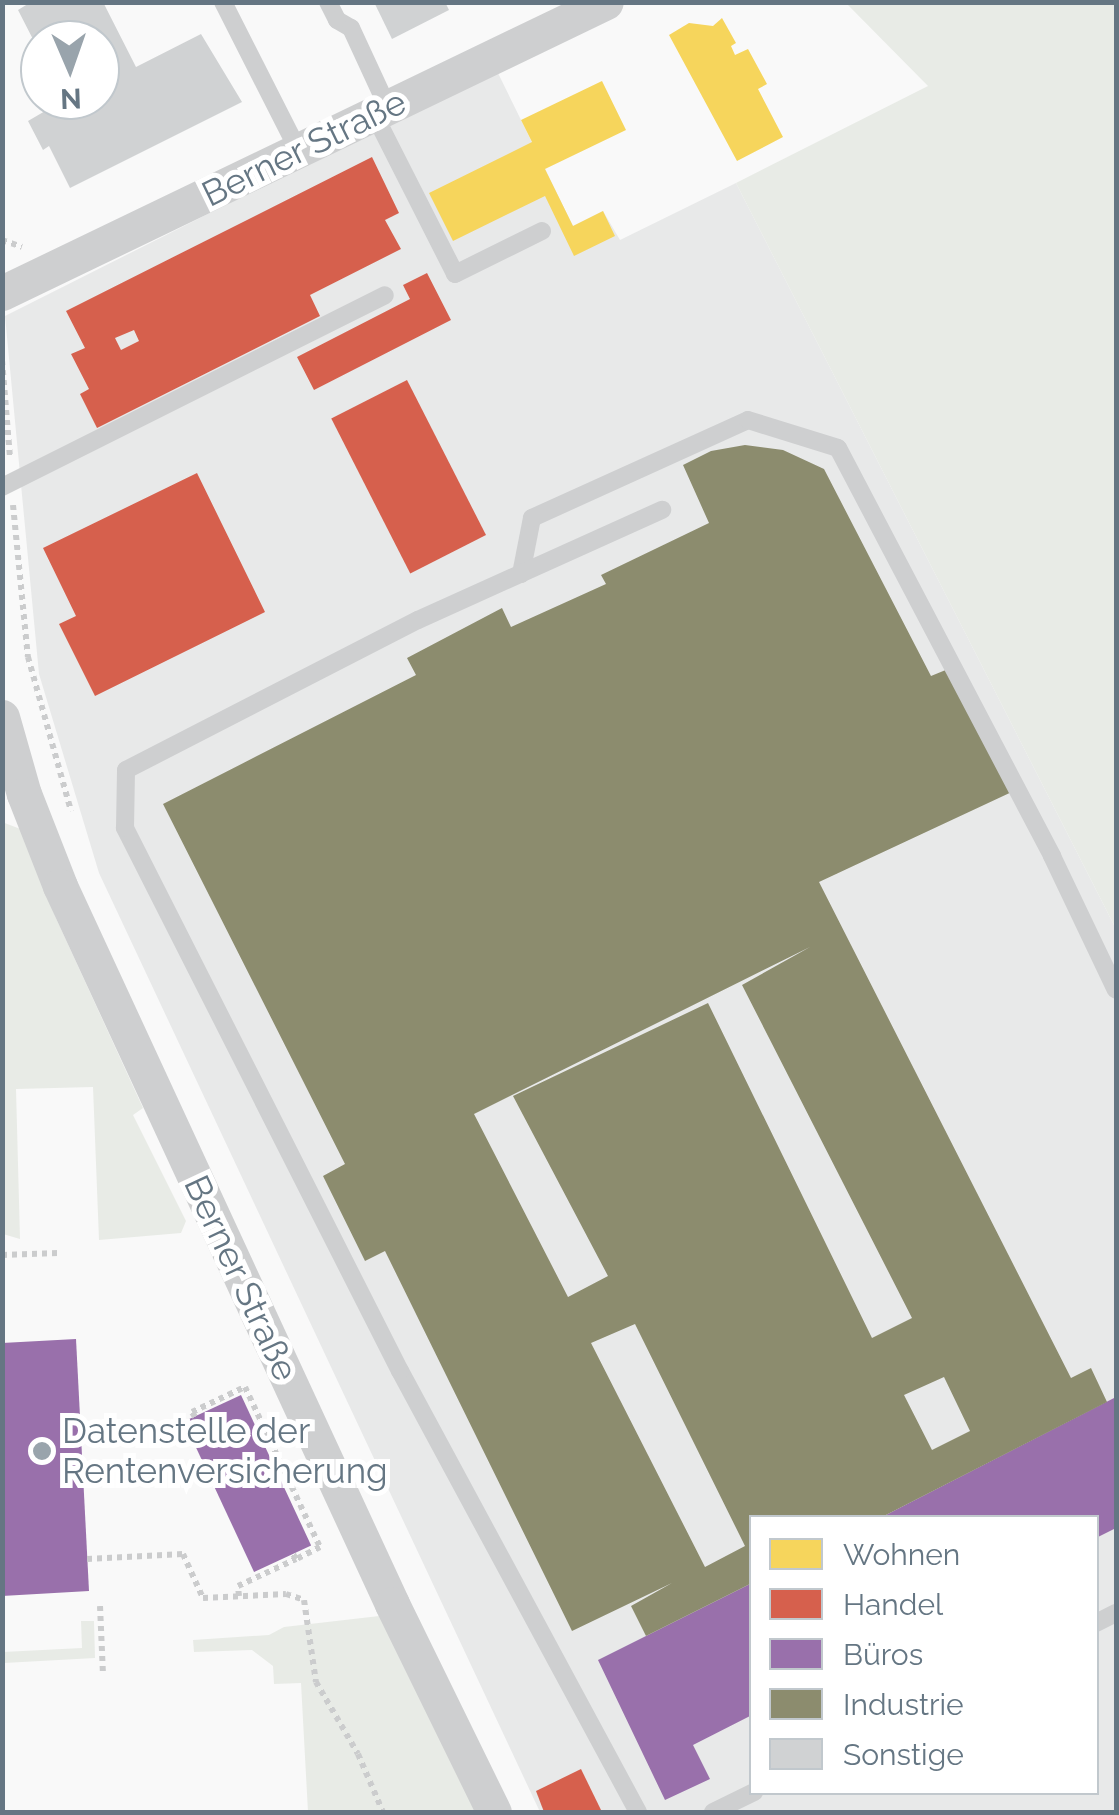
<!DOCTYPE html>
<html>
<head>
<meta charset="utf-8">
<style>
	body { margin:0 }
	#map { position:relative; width:1119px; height:1815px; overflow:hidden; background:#f9f9f9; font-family:Raleway,sans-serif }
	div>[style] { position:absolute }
	.built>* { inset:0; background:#e8e9e9 }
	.green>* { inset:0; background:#e8ebe6 }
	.homes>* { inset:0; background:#f6d55c }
	.shops>* { inset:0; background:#d6604d; transform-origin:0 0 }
	.offices>* { inset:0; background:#9970ab; transform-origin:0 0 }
	.industry>* { inset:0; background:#8c8c6e }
	.building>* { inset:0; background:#d0d2d3 }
	.path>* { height:6px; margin-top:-3px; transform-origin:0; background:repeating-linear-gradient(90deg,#cbcccd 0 5px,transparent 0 10px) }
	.service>* { height:18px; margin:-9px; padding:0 9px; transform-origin:9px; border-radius:9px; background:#cecfd0 }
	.minor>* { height:35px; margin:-17.5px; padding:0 17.5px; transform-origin:17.5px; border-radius:17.5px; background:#cecfd0 }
	.dots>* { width:28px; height:28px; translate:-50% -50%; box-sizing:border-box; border:5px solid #fff; border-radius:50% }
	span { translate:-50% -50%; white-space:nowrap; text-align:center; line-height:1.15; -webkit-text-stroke:10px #fff; paint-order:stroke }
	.street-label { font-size:35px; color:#657683 }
	.poi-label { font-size:35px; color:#657683 }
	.left { translate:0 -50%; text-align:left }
	.frame { position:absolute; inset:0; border:5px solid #657683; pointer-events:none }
	.legend { position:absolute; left:749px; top:1515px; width:350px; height:280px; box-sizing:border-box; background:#fff; border:2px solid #c1c8cd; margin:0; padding:12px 18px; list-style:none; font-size:30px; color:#657683 }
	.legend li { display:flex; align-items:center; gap:20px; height:50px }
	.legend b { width:50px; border:2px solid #c1c8cd }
	.north { position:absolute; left:20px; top:20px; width:100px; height:100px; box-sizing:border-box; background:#fff; border:2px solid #c1c8cd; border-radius:50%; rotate:178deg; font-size:28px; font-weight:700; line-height:40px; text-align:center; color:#657683 }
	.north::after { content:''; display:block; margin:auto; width:35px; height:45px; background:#99a4ac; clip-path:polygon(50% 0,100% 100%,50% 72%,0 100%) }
</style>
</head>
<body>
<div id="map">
	<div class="built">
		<div style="clip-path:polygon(evenodd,496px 69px,573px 226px,603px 211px,620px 240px,736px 183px,1116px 929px,1116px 1812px,540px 1812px,99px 873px,39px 674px,5px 316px,496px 69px,752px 1518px,1096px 1518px,1096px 1792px,752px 1792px,752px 1518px)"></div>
	</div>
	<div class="green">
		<div style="clip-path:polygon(846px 3px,1116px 3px,1116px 929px,736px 183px,928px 86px)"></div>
		<div style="clip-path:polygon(2px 822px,23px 830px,55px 916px,143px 1108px,133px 1115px,186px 1221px,181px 1233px,99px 1240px,93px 1087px,16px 1089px,20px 1239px,3px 1234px)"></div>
		<div style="clip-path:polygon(388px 1615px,481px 1812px,308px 1812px,301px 1683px,274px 1684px,273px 1666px,252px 1650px,194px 1652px,193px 1640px,269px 1635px,284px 1627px)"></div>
		<div style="clip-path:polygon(81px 1621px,94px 1621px,95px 1658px,4px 1663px,3px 1707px,3px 1652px,82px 1648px)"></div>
	</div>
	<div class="homes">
		<div style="clip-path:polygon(722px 18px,736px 43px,731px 46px,735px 55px,748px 49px,767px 84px,758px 89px,783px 137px,737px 161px,669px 35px,689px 23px,713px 26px)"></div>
		<div style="clip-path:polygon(602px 81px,626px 130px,545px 169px,573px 226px,603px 211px,615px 236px,574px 256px,545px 196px,453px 241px,429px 193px,532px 142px,521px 120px)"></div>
	</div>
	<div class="shops">
		<div style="clip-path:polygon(evenodd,372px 157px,399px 213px,385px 220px,401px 249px,310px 295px,320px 316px,97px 428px,80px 394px,89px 389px,71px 354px,85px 348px,66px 311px,372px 157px,134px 330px,139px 341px,121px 350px,115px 338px,134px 330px)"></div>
		<div style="clip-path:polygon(427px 273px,451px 320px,314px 390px,297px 357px,410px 299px,403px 285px)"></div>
		<div style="left:407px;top:380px;width:174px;height:85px;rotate:63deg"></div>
		<div style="clip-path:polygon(197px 473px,265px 612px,95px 696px,59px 624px,76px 616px,43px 548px)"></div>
		<div style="clip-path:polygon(581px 1769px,602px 1812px,544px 1812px,536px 1791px)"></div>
	</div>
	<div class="offices">
		<div style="clip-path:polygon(76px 1339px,89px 1591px,2px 1596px,2px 1343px)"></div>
		<div style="left:241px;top:1395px;width:166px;height:63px;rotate:65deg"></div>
		<div style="clip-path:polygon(1116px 1397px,1116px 1528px,1096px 1538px,1096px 1518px,880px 1518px)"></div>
		<div style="clip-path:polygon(752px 1583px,752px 1715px,693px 1745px,710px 1779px,665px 1800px,598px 1660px)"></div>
	</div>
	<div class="industry">
		<div style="clip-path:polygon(evenodd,745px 445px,783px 450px,824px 469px,931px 676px,953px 667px,1016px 790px,819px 882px,1071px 1378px,1091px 1368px,1107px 1402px,880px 1518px,752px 1518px,752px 1583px,646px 1636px,631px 1606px,672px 1583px,572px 1631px,385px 1251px,365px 1261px,323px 1176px,345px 1164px,163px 804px,416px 675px,407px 658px,502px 608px,511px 627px,606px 584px,601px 575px,709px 523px,683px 465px,711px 451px,745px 445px,810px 947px,742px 985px,912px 1318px,872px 1338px,708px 1003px,513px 1096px,608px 1276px,568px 1297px,474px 1114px,810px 947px,745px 445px,635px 1324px,745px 1546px,705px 1567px,591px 1343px,635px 1324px,745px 445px,944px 1377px,970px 1431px,932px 1450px,904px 1395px,944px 1377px)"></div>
	</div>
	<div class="building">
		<div style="clip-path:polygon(31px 2px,103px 2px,136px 67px,201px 34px,242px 102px,70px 188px,49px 146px,43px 150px,28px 121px,64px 100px,100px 100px,100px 40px,40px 40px,40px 53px,18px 10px)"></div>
		<div style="clip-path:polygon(374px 2px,445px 2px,449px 10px,392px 39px)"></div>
	</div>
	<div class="path">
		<div style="left:2px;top:240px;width:21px;rotate:19deg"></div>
		<div style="left:2px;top:360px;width:98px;rotate:85.3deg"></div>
		<div style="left:13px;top:505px;width:153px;rotate:84.4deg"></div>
		<div style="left:28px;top:657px;width:160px;rotate:74.4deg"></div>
		<div style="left:2px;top:1255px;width:56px;rotate:-2deg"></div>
		<div style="left:195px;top:1417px;width:6px;rotate:-121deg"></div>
		<div style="left:192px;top:1412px;width:59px;rotate:-25.3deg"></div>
		<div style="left:245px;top:1387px;width:177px;rotate:64.9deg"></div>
		<div style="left:320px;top:1547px;width:27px;rotate:153deg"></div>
		<div style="left:87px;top:1559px;width:96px;rotate:-3deg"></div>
		<div style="left:183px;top:1554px;width:48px;rotate:65.6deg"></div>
		<div style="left:203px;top:1598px;width:83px;rotate:-2.8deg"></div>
		<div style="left:286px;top:1594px;width:19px;rotate:18deg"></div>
		<div style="left:304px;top:1600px;width:83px;rotate:81.7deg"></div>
		<div style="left:316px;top:1682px;width:83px;rotate:59.7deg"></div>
		<div style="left:358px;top:1754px;width:63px;rotate:66.7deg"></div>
		<div style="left:239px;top:1596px;width:10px;rotate:-96deg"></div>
		<div style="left:238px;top:1586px;width:64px;rotate:-25deg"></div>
		<div style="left:296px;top:1559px;width:6px;rotate:-121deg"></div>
		<div style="left:100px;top:1606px;width:69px;rotate:87.5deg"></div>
	</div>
	<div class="service">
		<div style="left:223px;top:2px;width:166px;rotate:63.1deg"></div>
		<div style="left:328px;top:2px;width:20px;rotate:63deg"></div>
		<div style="left:337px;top:20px;width:16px;rotate:30deg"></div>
		<div style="left:351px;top:28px;width:88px;rotate:65.2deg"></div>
		<div style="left:374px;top:114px;width:179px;rotate:63.1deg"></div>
		<div style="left:455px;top:274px;width:97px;rotate:-26.3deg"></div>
		<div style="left:2px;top:487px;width:428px;rotate:-26.6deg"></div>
		<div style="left:521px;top:574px;width:57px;rotate:-78.9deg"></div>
		<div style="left:532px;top:518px;width:237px;rotate:-24.4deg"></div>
		<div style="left:748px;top:420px;width:94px;rotate:17.3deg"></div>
		<div style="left:838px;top:448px;width:461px;rotate:62.3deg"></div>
		<div style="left:1052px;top:856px;width:148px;rotate:64.5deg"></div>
		<div style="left:1096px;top:1623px;width:22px;rotate:-27deg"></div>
		<div style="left:638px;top:1812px;width:501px;rotate:-118.35deg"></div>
		<div style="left:400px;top:1371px;width:609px;rotate:-116.86deg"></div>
		<div style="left:125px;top:828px;width:58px;rotate:-89deg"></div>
		<div style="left:126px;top:770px;width:328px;rotate:-27.2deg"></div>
		<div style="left:418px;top:620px;width:268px;rotate:-24.3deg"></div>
		<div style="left:713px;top:1812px;width:46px;rotate:-26deg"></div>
	</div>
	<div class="minor">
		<div style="left:2px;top:293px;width:670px;rotate:-25.72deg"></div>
		<div style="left:2px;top:717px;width:80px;rotate:74.1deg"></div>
		<div style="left:24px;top:794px;width:99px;rotate:68.6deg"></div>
		<div style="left:60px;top:886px;width:791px;rotate:65.18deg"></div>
		<div style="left:392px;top:1604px;width:232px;rotate:63.9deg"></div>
	</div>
	<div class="dots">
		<div style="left:42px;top:1451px;background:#99a4ac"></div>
	</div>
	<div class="street-label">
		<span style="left:304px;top:148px;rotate:-26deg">Berner Straße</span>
		<span style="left:241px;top:1278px;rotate:65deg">Berner Straße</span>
	</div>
	<div class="poi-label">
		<span class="left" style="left:62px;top:1451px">Datenstelle der<br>Rentenversicherung</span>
	</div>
	<div class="frame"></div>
	<ul class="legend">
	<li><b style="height:28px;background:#f6d55c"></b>Wohnen</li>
	<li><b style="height:28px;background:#d6604d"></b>Handel</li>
	<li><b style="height:28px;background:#9970ab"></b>Büros</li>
	<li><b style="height:28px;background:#8c8c6e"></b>Industrie</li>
	<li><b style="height:28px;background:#d0d2d3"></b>Sonstige</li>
	</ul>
	<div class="north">N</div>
</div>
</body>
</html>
